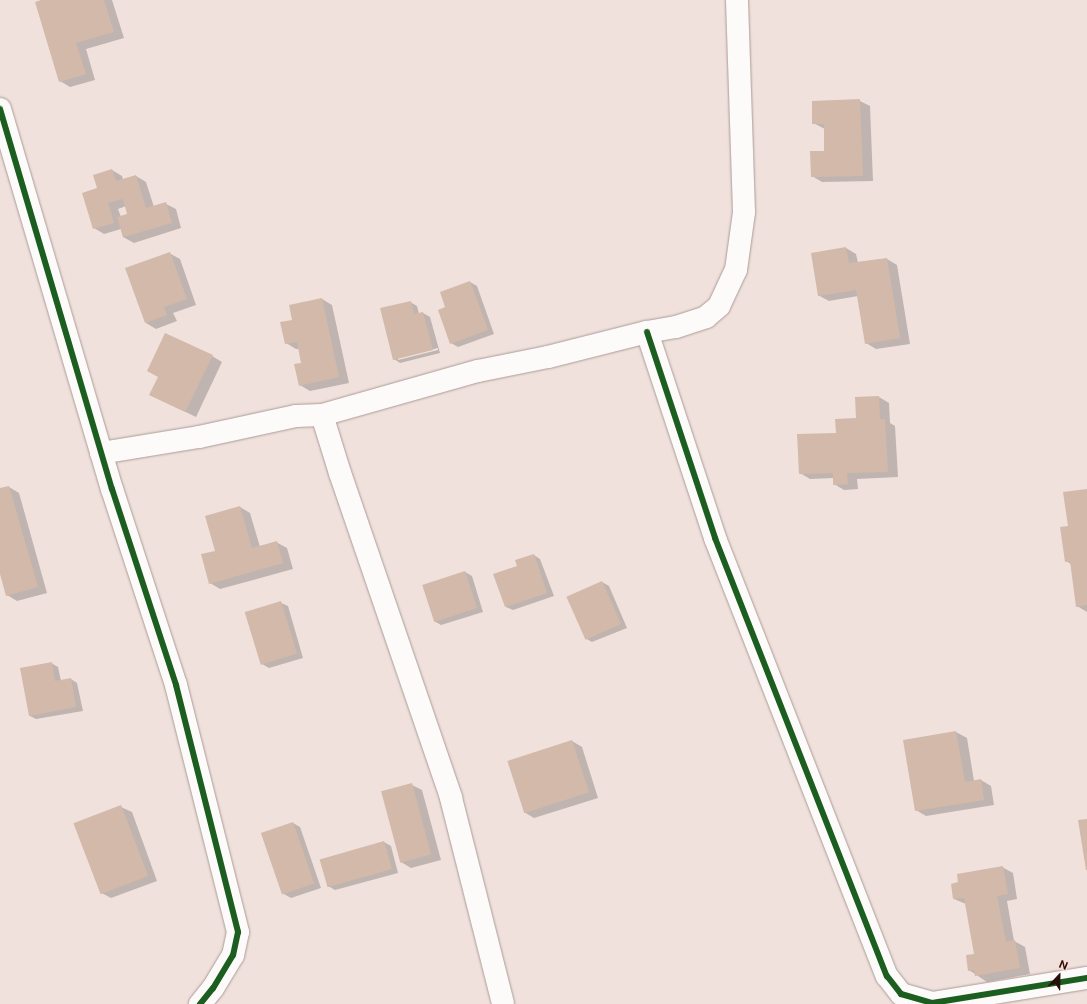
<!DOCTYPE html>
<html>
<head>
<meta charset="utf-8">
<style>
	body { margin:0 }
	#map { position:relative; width:1087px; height:1004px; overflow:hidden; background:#f0e1dd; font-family:"Public Sans",sans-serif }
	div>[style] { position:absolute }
	.shadow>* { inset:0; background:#0003 }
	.building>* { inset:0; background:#d3b9a9; transform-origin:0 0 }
	.roads { filter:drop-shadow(0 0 1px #ac9b96) drop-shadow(0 0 1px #ac9b96) }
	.minor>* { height:22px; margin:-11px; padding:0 11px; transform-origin:11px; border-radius:11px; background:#fdfafa }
	.cycleway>* { height:6px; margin:-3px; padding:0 3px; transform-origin:3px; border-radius:3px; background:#1b5e20 }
	span { translate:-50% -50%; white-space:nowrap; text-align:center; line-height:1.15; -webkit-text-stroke:3px #f8dcd5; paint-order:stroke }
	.north { position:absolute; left:1039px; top:956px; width:40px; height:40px; -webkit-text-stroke:3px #f8dcd5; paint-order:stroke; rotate:22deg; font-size:11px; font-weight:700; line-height:16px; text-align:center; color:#270f0a }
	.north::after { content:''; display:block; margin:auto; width:14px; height:18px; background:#270f0a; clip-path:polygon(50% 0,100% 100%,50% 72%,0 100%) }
</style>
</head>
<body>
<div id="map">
	<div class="shadow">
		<div style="clip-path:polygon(45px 0,112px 0,124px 38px,86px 49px,95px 80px,70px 87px,60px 81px)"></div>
		<div style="clip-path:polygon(860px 101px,870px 106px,873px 181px,822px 182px,812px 176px,825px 152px,825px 129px,813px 123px)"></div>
		<div style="clip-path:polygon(evenodd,112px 170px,122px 176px,123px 180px,136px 176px,146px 182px,154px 207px,166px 204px,176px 209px,181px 228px,134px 243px,123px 237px,121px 229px,104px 234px,94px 228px,98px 189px,112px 170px,126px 206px,128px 215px,121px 217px,118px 209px,126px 206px)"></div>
		<div style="clip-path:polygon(846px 248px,856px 254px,858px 263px,887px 259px,897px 265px,910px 344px,876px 349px,866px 343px,858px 296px,829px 301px,818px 295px)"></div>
		<div style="clip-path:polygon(169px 253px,180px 259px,196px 305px,173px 313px,177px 321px,156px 329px,146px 323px)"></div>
		<div style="clip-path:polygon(470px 282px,477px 286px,494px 334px,458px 347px,451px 343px,446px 308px)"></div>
		<div style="clip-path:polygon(322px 299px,332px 305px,349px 383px,310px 391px,300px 385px,303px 364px,299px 349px,296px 349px,286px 343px)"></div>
		<div style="clip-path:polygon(evenodd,410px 302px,417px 306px,419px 314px,423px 313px,430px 317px,440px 353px,400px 363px,394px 359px,410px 302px,438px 348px,438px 350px,398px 360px,398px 358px,438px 348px)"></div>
		<div style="clip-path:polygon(212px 356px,222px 362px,196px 417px,151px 395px)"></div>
		<div style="clip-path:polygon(879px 397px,889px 403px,890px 423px,895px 426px,898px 477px,857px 479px,858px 489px,844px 490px,834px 484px,834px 478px,810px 479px,800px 473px,837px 434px,857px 419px,856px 398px)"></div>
		<div style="clip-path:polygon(9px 487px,19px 493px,47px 593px,17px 601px,7px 595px,0 570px,0 489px)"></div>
		<div style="clip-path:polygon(1087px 490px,1087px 612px,1077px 606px,1071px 564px,1066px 561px,1069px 526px)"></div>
		<div style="clip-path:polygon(240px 507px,250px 513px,260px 547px,276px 542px,287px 548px,293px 569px,220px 589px,210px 583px,216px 551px)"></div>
		<div style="clip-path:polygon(534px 555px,540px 559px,554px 596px,513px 610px,506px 607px,519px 566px)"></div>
		<div style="clip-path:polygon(465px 572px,472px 576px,483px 612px,441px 625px,434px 621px)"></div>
		<div style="clip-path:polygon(602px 582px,609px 586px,627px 628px,592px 642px,585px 638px)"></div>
		<div style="clip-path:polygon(281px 603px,288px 606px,303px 658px,269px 668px,262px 664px)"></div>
		<div style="clip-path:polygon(51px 663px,58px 667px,61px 681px,71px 679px,77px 683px,83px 711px,36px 719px,30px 716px)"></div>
		<div style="clip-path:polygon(956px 732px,967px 738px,974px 781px,981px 780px,991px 786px,994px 805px,926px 816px,916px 810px,905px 741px)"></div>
		<div style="clip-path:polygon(572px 741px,582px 747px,598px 798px,534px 818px,524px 812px)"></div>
		<div style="clip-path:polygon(412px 785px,422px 790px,441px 860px,411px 868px,401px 862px)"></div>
		<div style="clip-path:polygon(121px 807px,132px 812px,157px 881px,111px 898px,100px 892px)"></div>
		<div style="clip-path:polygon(293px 823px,300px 827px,321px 888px,291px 898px,284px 894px)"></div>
		<div style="clip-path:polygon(384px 842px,391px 846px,398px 873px,335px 890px,328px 886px)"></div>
		<div style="clip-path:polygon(1002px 867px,1013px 873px,1017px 899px,1007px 901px,1014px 941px,1025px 947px,1030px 974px,987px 982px,969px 970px,975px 955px,966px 904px,954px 899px)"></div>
	</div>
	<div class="building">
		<div style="clip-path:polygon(41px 0,104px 0,114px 32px,76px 43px,86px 74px,59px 82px,35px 2px)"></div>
		<div style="clip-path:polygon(860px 99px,863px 176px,811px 177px,810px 151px,824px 151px,824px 124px,812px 124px,812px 101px)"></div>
		<div style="clip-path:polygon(112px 169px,116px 181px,136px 175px,146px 208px,166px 202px,172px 223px,123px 237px,117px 217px,127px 214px,123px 199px,108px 203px,114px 223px,93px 229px,82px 193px,97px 188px,93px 175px)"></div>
		<div style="clip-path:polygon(846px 247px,849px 263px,887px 258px,900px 338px,865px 344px,856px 290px,818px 296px,811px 253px)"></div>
		<div style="clip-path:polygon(170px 252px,187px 299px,164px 307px,167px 315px,145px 323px,125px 268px)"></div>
		<div style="clip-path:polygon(470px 281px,488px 330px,450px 344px,438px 310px,445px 307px,440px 292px)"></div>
		<div style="clip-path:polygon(322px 298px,339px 377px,299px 386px,294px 364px,301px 363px,297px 342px,285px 344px,280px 322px,292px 320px,289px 305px)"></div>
		<div style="clip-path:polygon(411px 301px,414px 314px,423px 312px,433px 350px,393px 360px,380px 308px)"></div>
		<div style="clip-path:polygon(165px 333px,213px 355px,185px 412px,149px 395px,158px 377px,147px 371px)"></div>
		<div style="clip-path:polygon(879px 396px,880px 419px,885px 419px,888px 472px,847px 473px,848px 484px,833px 485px,833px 473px,799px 474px,797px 434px,836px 433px,835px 419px,856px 418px,855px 397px)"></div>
		<div style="clip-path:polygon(9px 486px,38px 587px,6px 596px,0 574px,0 488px)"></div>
		<div style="clip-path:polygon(1087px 489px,1087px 605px,1076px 607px,1070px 561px,1065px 562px,1060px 527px,1068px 526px,1063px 492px)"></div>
		<div style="clip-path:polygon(240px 506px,252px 548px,277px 541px,283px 563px,209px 584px,201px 554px,215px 551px,205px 516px)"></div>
		<div style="clip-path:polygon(534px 554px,547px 593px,505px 607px,493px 574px,517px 566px,515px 560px)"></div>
		<div style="left:465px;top:571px;width:39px;height:45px;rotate:72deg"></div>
		<div style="left:602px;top:581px;width:47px;height:39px;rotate:66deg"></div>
		<div style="left:281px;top:601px;width:55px;height:38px;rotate:73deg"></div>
		<div style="clip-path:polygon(52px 662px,55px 681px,71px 678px,76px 707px,29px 716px,20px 668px)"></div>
		<div style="clip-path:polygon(956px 731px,965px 782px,981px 779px,984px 800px,915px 811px,903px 740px)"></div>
		<div style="left:572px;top:740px;width:55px;height:68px;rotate:72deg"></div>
		<div style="left:412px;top:783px;width:74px;height:32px;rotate:75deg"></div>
		<div style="left:121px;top:805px;width:76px;height:51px;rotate:69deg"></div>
		<div style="clip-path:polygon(1087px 819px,1087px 870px,1086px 870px,1078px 820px)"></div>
		<div style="left:293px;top:822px;width:65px;height:34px;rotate:71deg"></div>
		<div style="left:384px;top:841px;width:29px;height:67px;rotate:74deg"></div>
		<div style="clip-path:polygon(1003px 866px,1008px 894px,997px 896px,1006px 942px,1015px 940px,1020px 968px,975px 976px,974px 970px,968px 971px,966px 955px,974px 954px,964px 898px,953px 899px,951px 884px,958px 882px,957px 874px)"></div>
	</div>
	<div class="roads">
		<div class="minor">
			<div style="left:0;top:109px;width:396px;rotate:73.6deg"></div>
			<div style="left:112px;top:489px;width:206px;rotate:71.9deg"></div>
			<div style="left:176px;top:685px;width:255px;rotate:75.9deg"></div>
			<div style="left:238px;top:932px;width:24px;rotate:102deg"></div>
			<div style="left:233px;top:955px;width:39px;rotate:121deg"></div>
			<div style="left:213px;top:988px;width:21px;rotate:129deg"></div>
			<div style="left:647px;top:332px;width:217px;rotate:71.7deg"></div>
			<div style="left:715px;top:538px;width:471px;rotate:68.6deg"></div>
			<div style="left:887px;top:976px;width:23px;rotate:52deg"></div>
			<div style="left:901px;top:994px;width:32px;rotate:16deg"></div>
			<div style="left:932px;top:1003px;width:157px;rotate:-9.2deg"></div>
			<div style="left:322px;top:415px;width:162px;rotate:-15.8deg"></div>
			<div style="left:478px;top:371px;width:71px;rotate:-11.3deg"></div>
			<div style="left:548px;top:357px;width:102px;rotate:-14.2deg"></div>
			<div style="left:647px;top:332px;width:29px;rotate:-10deg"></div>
			<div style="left:676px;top:327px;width:32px;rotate:-18deg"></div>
			<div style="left:706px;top:317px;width:17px;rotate:-40deg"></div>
			<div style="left:719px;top:306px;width:40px;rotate:-65deg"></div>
			<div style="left:736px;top:270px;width:59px;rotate:-82.1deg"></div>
			<div style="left:744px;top:212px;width:212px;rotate:-91.9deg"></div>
			<div style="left:101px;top:453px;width:99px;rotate:-9.3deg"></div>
			<div style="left:199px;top:437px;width:99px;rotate:-12.2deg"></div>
			<div style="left:296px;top:416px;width:26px;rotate:-2deg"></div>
			<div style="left:322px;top:415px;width:61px;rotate:72.8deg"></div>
			<div style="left:340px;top:473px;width:343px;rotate:71.1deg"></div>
			<div style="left:451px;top:798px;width:212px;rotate:75.8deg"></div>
		</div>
	</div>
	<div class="cycleway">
		<div style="left:0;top:109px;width:396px;rotate:73.6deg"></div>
		<div style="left:112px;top:489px;width:206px;rotate:71.9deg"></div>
		<div style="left:176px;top:685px;width:255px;rotate:75.9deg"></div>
		<div style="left:238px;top:932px;width:24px;rotate:102deg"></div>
		<div style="left:233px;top:955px;width:39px;rotate:121deg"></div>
		<div style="left:213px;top:988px;width:21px;rotate:129deg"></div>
		<div style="left:647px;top:332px;width:217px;rotate:71.7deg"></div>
		<div style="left:715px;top:538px;width:471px;rotate:68.6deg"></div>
		<div style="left:887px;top:976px;width:23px;rotate:52deg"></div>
		<div style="left:901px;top:994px;width:32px;rotate:16deg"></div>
		<div style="left:932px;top:1003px;width:157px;rotate:-9.2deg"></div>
	</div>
	<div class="north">N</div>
</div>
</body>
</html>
